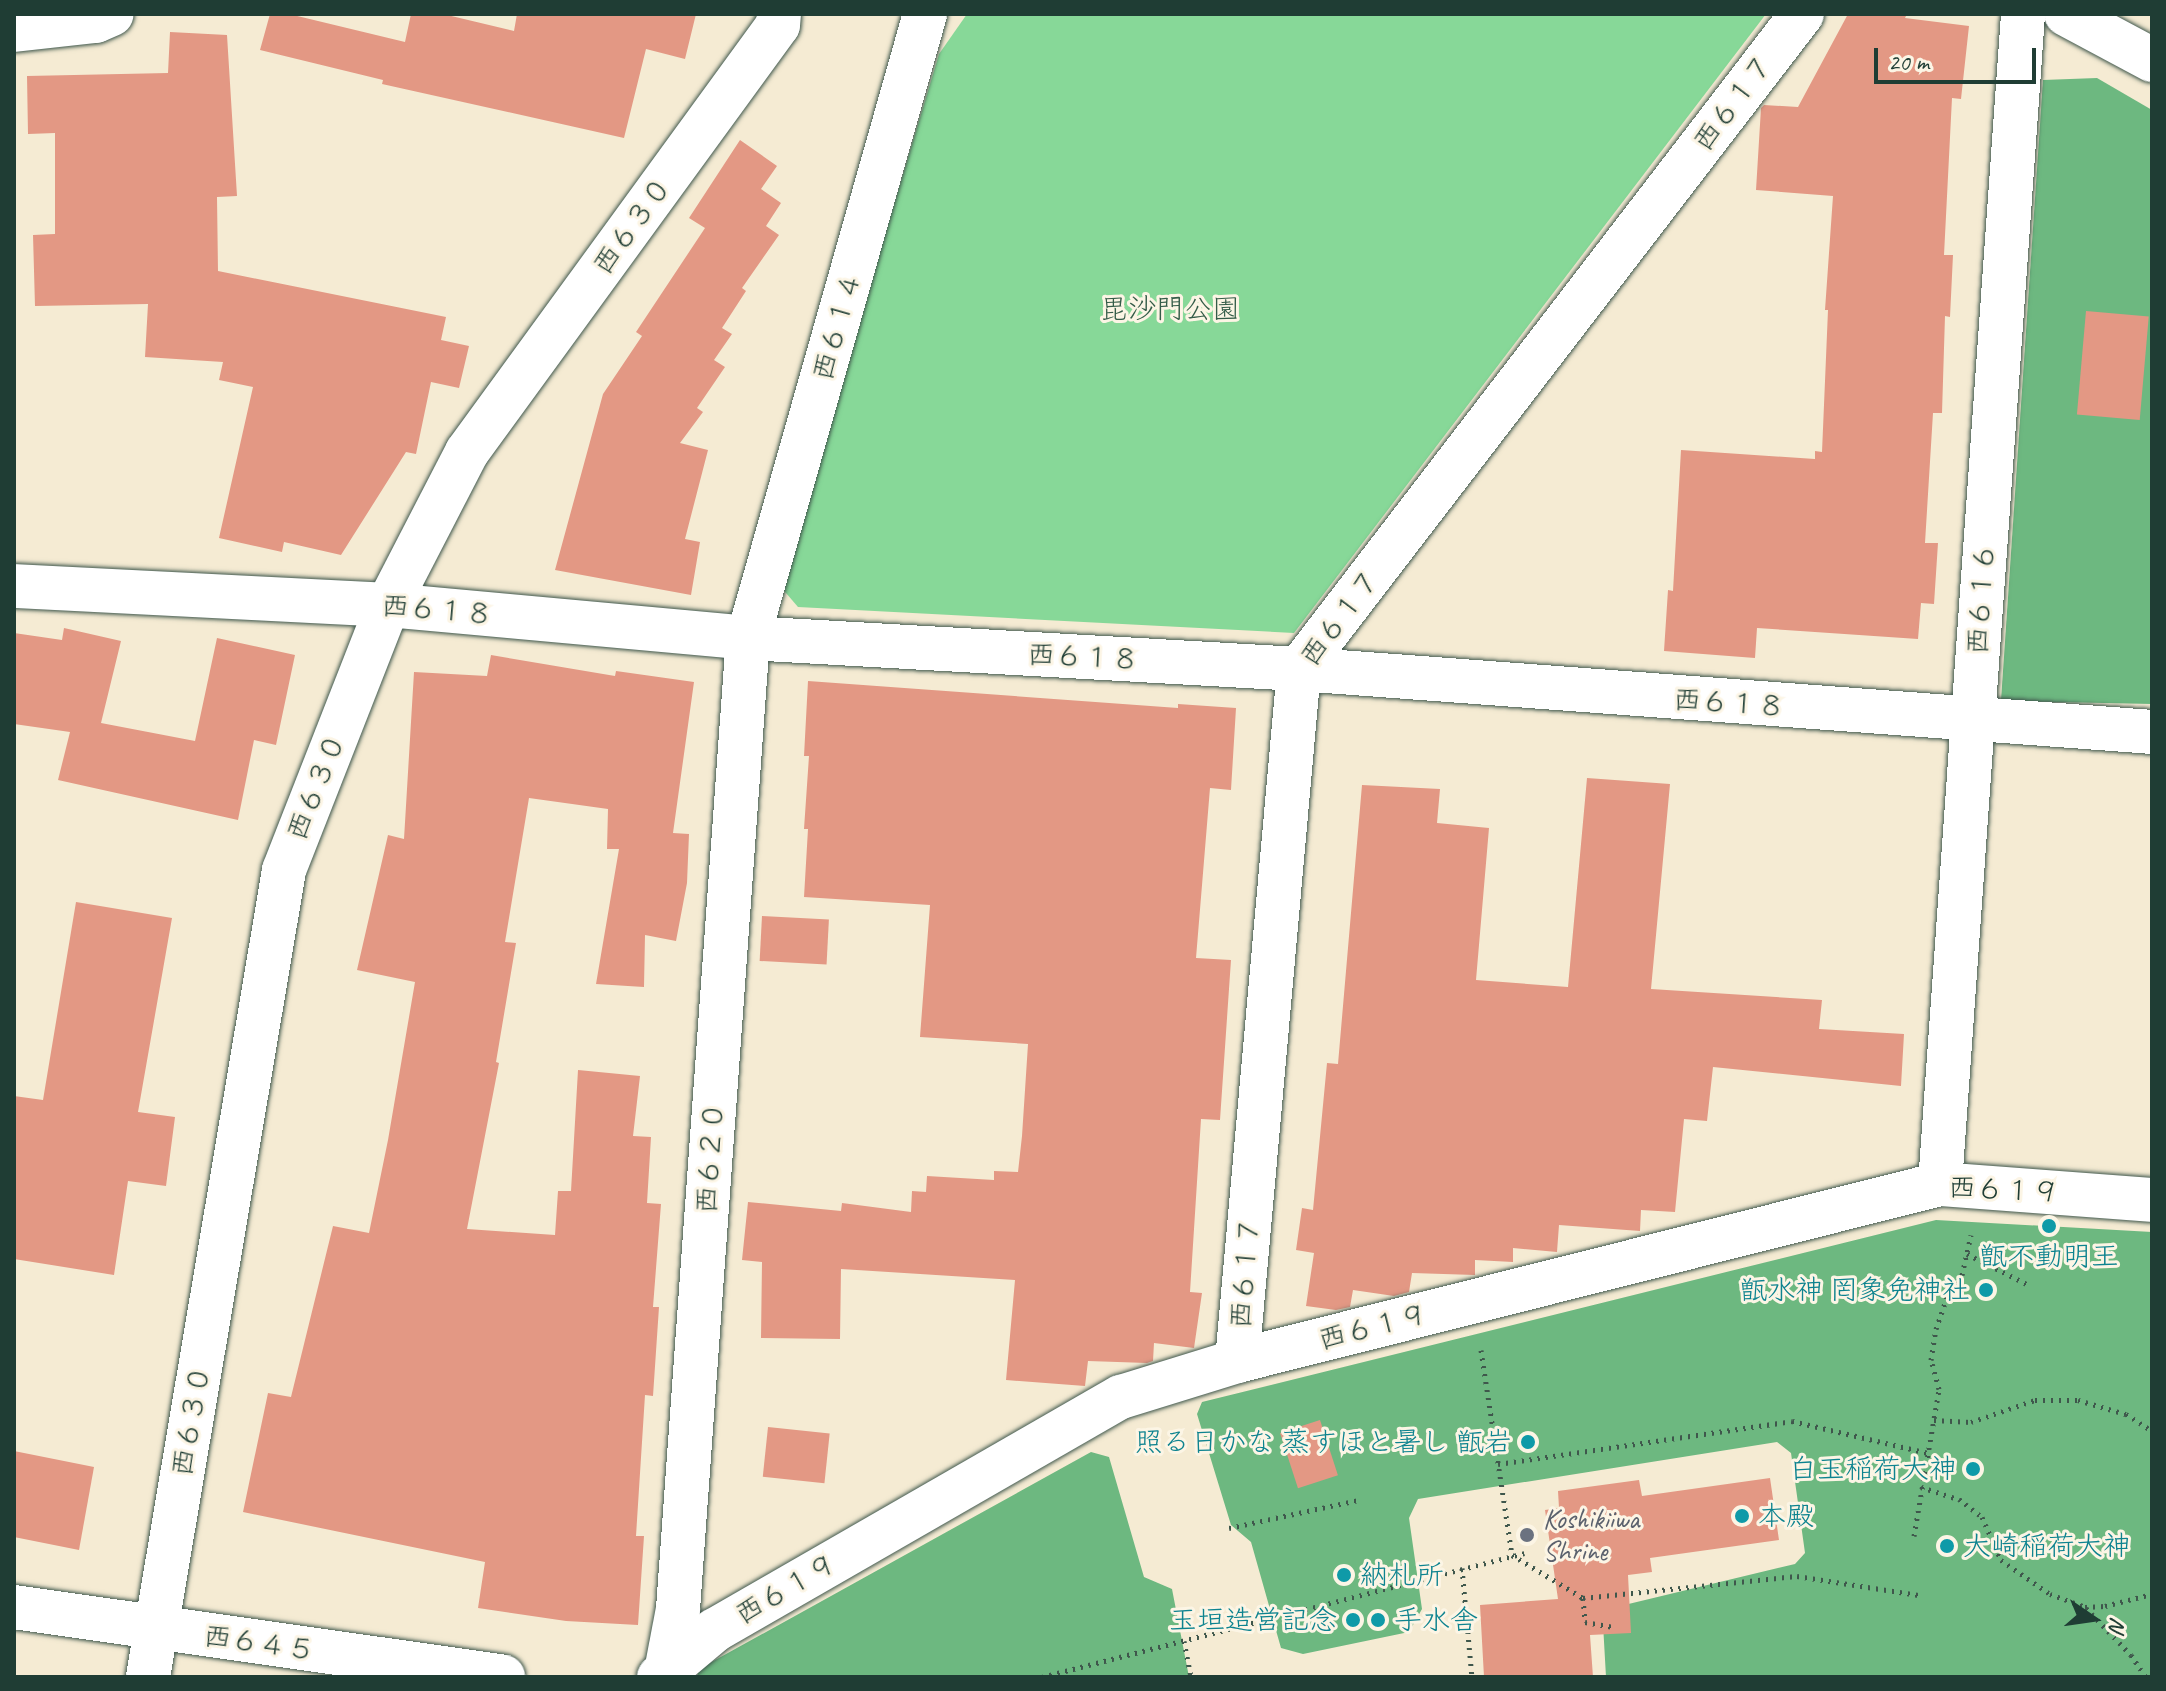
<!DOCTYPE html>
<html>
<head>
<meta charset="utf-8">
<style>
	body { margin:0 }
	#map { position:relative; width:2166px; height:1691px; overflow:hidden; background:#f5ebd3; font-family:Caveat,"Klee One",sans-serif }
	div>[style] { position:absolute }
	.green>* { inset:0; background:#87d898 }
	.forest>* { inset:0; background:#6db880 }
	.building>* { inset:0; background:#e39884; transform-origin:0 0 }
	.path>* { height:5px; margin-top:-2.5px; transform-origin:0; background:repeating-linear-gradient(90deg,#3f574c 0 2px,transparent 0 8px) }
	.roads { filter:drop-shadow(0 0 2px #3f574c) drop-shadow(0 0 2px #3f574c) }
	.street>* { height:44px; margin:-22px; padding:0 22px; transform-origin:22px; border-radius:22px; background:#fff }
	.dots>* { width:22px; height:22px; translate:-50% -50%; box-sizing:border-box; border:4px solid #fcf5e5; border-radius:50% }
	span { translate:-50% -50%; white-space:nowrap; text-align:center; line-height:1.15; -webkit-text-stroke:6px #fcf5e5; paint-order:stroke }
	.street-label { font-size:28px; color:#1f3d34 }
	.park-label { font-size:28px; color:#345c48 }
	.culture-label { font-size:28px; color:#0d838f }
	.right { translate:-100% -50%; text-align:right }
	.left { translate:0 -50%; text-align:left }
	.worship-label { font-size:28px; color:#5b616d }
	.frame { position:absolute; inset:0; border:16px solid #1f3d34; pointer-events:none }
	.north { position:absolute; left:2054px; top:1579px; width:80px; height:80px; -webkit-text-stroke:6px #fcf5e5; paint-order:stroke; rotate:103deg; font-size:22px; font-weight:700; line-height:32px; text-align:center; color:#1f3d34 }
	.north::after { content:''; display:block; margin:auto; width:28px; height:36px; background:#1f3d34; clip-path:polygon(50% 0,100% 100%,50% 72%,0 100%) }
	.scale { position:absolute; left:1874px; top:48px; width:162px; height:36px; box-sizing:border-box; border:4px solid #1f3d34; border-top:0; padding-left:10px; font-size:24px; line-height:28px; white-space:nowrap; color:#1f3d34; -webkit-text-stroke:6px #fcf5e5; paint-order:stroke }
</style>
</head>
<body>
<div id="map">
	<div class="green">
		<div style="clip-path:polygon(967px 14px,1766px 14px,1294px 633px,798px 607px,780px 586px,939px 54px)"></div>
	</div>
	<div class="forest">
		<div style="clip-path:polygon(2097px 78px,2152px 110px,2152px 704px,2001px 701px,2043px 80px)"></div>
		<div style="clip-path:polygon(1936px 1220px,2152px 1232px,2152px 1677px,1606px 1677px,1603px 1624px,1616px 1607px,1795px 1564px,1805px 1553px,1791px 1453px,1777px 1442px,1418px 1499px,1409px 1518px,1422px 1609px,1409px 1632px,1303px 1654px,1281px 1648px,1251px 1542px,1231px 1525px,1197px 1414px,1202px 1402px)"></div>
		<div style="clip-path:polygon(1091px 1452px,1109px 1457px,1144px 1577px,1172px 1589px,1189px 1677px,697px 1677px,699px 1669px)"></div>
	</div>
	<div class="building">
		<div style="clip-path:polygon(270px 14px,289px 14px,405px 42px,411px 14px,443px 14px,514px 31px,517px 14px,696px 14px,685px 59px,646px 49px,624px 138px,382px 84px,383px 80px,260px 50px)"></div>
		<div style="clip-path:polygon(1848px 14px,1907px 14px,1905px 18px,1969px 26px,1961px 99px,1952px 98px,1944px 255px,1953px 255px,1950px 317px,1945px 316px,1942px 413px,1933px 413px,1925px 543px,1938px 543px,1934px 604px,1921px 603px,1918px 639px,1757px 628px,1755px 658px,1664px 651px,1668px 590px,1673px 591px,1681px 450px,1815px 459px,1815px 451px,1822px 452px,1828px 310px,1825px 310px,1833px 196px,1756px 190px,1761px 108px,1764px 105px,1798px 107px)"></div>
		<div style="clip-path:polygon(170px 32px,227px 35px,237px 196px,217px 197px,218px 271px,446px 317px,441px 340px,469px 346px,459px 388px,431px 382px,416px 454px,406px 452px,341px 555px,284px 542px,282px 552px,219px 538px,253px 387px,219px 380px,223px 362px,145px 357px,148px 304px,35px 306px,33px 235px,55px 234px,55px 133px,28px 134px,27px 76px,168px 73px)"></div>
		<div style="clip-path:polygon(740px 140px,777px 166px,761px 189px,781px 203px,766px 226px,779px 235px,742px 288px,746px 291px,722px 328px,732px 334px,714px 360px,725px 367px,697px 408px,703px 412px,680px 443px,708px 450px,685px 539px,700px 542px,691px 595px,555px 570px,603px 394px,642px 336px,636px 332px,705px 228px,689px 218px)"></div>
		<div style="left:2086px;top:311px;width:63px;height:104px;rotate:5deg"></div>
		<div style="clip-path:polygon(64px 628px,121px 641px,101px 723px,195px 741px,217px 638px,295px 655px,276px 745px,254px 740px,238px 820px,58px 780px,70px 732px,14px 724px,14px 633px,62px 640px)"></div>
		<div style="clip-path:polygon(491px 655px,615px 676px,616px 671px,694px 682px,673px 833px,689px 834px,687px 883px,676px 941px,645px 935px,644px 987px,596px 984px,619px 849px,607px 849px,608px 809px,529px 798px,505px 942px,516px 943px,496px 1062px,499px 1063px,467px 1229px,555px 1235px,558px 1191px,571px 1191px,578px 1070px,640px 1076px,633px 1136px,651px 1137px,647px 1203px,661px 1204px,653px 1307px,659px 1307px,653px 1396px,645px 1395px,636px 1536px,644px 1536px,638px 1625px,566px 1621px,478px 1608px,485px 1562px,243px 1512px,268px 1393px,291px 1397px,333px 1226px,369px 1233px,388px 1140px,415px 982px,357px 970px,388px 835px,404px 839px,414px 672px,487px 676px)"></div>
		<div style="clip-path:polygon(808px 681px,1178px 708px,1178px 704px,1236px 708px,1231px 790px,1210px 788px,1196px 958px,1231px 960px,1220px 1120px,1201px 1119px,1190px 1292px,1202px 1293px,1194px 1348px,1154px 1343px,1153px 1361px,1147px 1363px,1088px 1361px,1085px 1386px,1006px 1380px,1015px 1280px,841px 1269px,840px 1339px,761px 1338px,762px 1262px,742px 1260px,748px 1202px,841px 1211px,842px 1203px,911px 1212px,912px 1191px,926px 1192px,927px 1176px,994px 1180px,994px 1171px,1018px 1172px,1022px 1136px,1028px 1044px,920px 1037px,930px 905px,804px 897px,808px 829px,804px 829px,809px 756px,804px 756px)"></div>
		<div style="clip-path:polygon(1587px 778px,1670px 784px,1651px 989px,1822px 1000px,1819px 1029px,1904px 1034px,1901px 1086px,1713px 1067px,1707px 1121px,1684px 1119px,1675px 1212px,1641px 1210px,1640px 1231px,1559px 1225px,1557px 1252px,1513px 1248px,1513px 1262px,1475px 1260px,1475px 1275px,1412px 1273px,1409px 1292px,1394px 1296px,1353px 1290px,1350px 1307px,1336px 1310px,1306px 1306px,1314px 1253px,1296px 1250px,1302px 1208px,1313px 1210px,1327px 1063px,1338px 1064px,1362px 785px,1440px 789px,1437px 823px,1489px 828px,1476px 980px,1568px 987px)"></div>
		<div style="clip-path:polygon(76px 902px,172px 918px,138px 1112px,175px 1117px,166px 1186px,128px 1181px,114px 1275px,14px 1259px,14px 1096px,43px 1100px)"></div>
		<div style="left:762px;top:916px;width:67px;height:45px;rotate:3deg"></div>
		<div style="left:1320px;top:1420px;width:58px;height:42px;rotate:72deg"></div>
		<div style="left:768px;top:1427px;width:62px;height:50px;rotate:6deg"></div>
		<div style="clip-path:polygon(14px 1451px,94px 1467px,79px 1550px,14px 1537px)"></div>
		<div style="clip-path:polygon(1770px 1478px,1779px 1540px,1650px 1558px,1652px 1572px,1628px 1575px,1631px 1633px,1590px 1635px,1593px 1677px,1484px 1677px,1480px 1605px,1558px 1599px,1545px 1510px,1559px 1508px,1558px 1491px,1639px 1480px,1642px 1496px)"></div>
	</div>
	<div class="path">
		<div style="left:1967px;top:1254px;width:69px;rotate:26.6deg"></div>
		<div style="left:1481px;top:1350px;width:207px;rotate:81.4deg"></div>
		<div style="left:1512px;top:1555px;width:83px;rotate:31.2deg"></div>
		<div style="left:1583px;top:1598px;width:24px;rotate:85deg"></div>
		<div style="left:1585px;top:1622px;width:29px;rotate:10deg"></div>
		<div style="left:1934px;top:1420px;width:37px;rotate:3deg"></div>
		<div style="left:1971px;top:1422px;width:68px;rotate:-19deg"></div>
		<div style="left:2035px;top:1400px;width:43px"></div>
		<div style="left:2078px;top:1400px;width:50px;rotate:16.3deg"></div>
		<div style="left:2126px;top:1414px;width:31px;rotate:33deg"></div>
		<div style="left:1498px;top:1464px;width:297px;rotate:-8.3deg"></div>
		<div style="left:1792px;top:1421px;width:140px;rotate:13.2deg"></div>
		<div style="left:1921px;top:1487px;width:40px;rotate:18deg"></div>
		<div style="left:1959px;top:1499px;width:29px;rotate:38deg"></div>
		<div style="left:1982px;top:1517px;width:47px;rotate:66.2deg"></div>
		<div style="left:2001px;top:1560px;width:60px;rotate:34.8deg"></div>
		<div style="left:2050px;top:1594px;width:37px;rotate:20deg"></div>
		<div style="left:2085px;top:1607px;width:20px;rotate:-3deg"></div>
		<div style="left:2105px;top:1606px;width:49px;rotate:-14.3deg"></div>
		<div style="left:1229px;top:1528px;width:132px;rotate:-12.2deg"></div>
		<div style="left:1914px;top:1536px;width:149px;rotate:-80.3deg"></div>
		<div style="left:1939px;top:1389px;width:30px;rotate:-105deg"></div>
		<div style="left:1931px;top:1360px;width:31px;rotate:-81deg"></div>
		<div style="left:1936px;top:1329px;width:34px;rotate:-71deg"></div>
		<div style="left:1947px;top:1297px;width:27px;rotate:-56deg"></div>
		<div style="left:1962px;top:1275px;width:41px;rotate:-77.3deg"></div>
		<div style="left:1462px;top:1568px;width:109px;rotate:84.8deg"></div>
		<div style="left:1583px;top:1598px;width:215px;rotate:-5.9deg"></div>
		<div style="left:1797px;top:1576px;width:123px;rotate:8.9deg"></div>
		<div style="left:2086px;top:1608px;width:65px;rotate:46.2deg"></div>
		<div style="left:2131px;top:1655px;width:27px;rotate:56deg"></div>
		<div style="left:1184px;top:1641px;width:37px;rotate:79deg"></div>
		<div style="left:1042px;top:1677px;width:498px;rotate:-14.4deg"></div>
	</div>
	<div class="roads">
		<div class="street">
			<div style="left:2066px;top:14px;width:98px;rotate:28.1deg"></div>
			<div style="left:14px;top:30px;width:82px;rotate:-6.3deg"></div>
			<div style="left:96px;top:21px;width:17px;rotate:-24deg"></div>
			<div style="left:14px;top:586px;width:374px;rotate:2.9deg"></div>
			<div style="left:388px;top:605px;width:362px;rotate:5.2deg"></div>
			<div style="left:748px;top:638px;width:552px;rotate:3.22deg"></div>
			<div style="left:1299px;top:669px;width:855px;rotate:4.22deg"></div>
			<div style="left:1940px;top:1184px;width:1173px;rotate:-85.94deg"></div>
			<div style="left:1237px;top:1361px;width:695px;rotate:-84.88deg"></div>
			<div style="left:1299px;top:669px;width:826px;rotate:-52.48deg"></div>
			<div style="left:14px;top:1607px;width:494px;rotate:8.1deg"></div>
			<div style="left:148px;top:1677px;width:818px;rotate:-80.43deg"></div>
			<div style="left:284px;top:870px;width:285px;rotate:-68.6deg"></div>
			<div style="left:388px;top:605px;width:172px;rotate:-62.7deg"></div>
			<div style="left:467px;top:452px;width:528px;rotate:-53.93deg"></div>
			<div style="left:778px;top:25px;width:11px;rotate:-85deg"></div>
			<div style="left:659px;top:1677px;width:73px;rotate:-40deg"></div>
			<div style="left:715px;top:1630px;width:468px;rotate:-29.9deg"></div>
			<div style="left:1121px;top:1397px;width:121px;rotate:-17.2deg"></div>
			<div style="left:1237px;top:1361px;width:725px;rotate:-14.13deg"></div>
			<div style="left:1940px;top:1184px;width:213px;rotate:4.3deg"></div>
			<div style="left:665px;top:1677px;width:69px;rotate:-79.2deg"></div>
			<div style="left:678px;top:1609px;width:974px;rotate:-85.88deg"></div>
			<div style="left:748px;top:638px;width:649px;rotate:-74.16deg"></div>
		</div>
	</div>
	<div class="dots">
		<div style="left:2049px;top:1226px;background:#0f9aa8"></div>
		<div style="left:1986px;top:1290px;background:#0f9aa8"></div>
		<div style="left:1528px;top:1442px;background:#0f9aa8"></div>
		<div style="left:1973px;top:1469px;background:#0f9aa8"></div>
		<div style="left:1742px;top:1516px;background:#0f9aa8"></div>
		<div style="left:1527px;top:1535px;background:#6b7280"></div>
		<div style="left:1947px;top:1546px;background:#0f9aa8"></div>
		<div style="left:1344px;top:1575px;background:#0f9aa8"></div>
		<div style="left:1353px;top:1620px;background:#0f9aa8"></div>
		<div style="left:1378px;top:1620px;background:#0f9aa8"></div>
	</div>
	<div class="street-label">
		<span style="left:1733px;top:103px;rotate:-53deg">西６１７</span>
		<span style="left:632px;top:226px;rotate:-54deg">西６３０</span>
		<span style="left:837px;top:326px;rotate:-74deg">西６１４</span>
		<span style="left:1981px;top:599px;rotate:-86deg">西６１６</span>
		<span style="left:437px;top:610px;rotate:5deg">西６１８</span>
		<span style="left:1340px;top:618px;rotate:-53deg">西６１７</span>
		<span style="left:1083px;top:657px;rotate:3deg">西６１８</span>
		<span style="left:1729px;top:703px;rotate:4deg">西６１８</span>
		<span style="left:316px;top:787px;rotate:-68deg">西６３０</span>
		<span style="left:710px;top:1158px;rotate:-86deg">西６２０</span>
		<span style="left:2004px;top:1190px;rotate:3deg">西６１９</span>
		<span style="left:1245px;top:1273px;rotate:-85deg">西６１７</span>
		<span style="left:1373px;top:1327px;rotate:-14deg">西６１９</span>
		<span style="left:191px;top:1421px;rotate:-80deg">西６３０</span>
		<span style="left:786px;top:1589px;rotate:-30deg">西６１９</span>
		<span style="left:259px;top:1643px;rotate:8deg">西６４５</span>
	</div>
	<div class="park-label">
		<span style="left:1170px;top:309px">毘沙門公園</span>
	</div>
	<div class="culture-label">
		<span style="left:2049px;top:1256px">甑不動明王</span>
		<span class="right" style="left:1970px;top:1290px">甑水神 罔象免神社</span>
		<span class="right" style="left:1512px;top:1442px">照る日かな 蒸すほと暑し 甑岩</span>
		<span class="right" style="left:1957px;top:1469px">白玉稲荷大神</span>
		<span class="left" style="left:1758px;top:1516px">本殿</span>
		<span class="left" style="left:1963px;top:1546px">大崎稲荷大神</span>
		<span class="left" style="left:1360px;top:1575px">納札所</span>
		<span class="right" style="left:1337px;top:1620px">玉垣造営記念</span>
		<span class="left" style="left:1394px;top:1620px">手水舎</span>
	</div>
	<div class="worship-label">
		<span class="left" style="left:1543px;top:1535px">Koshikiiwa<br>Shrine</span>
	</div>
	<div class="frame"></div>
	<div class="north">N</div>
	<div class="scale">20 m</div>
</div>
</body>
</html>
